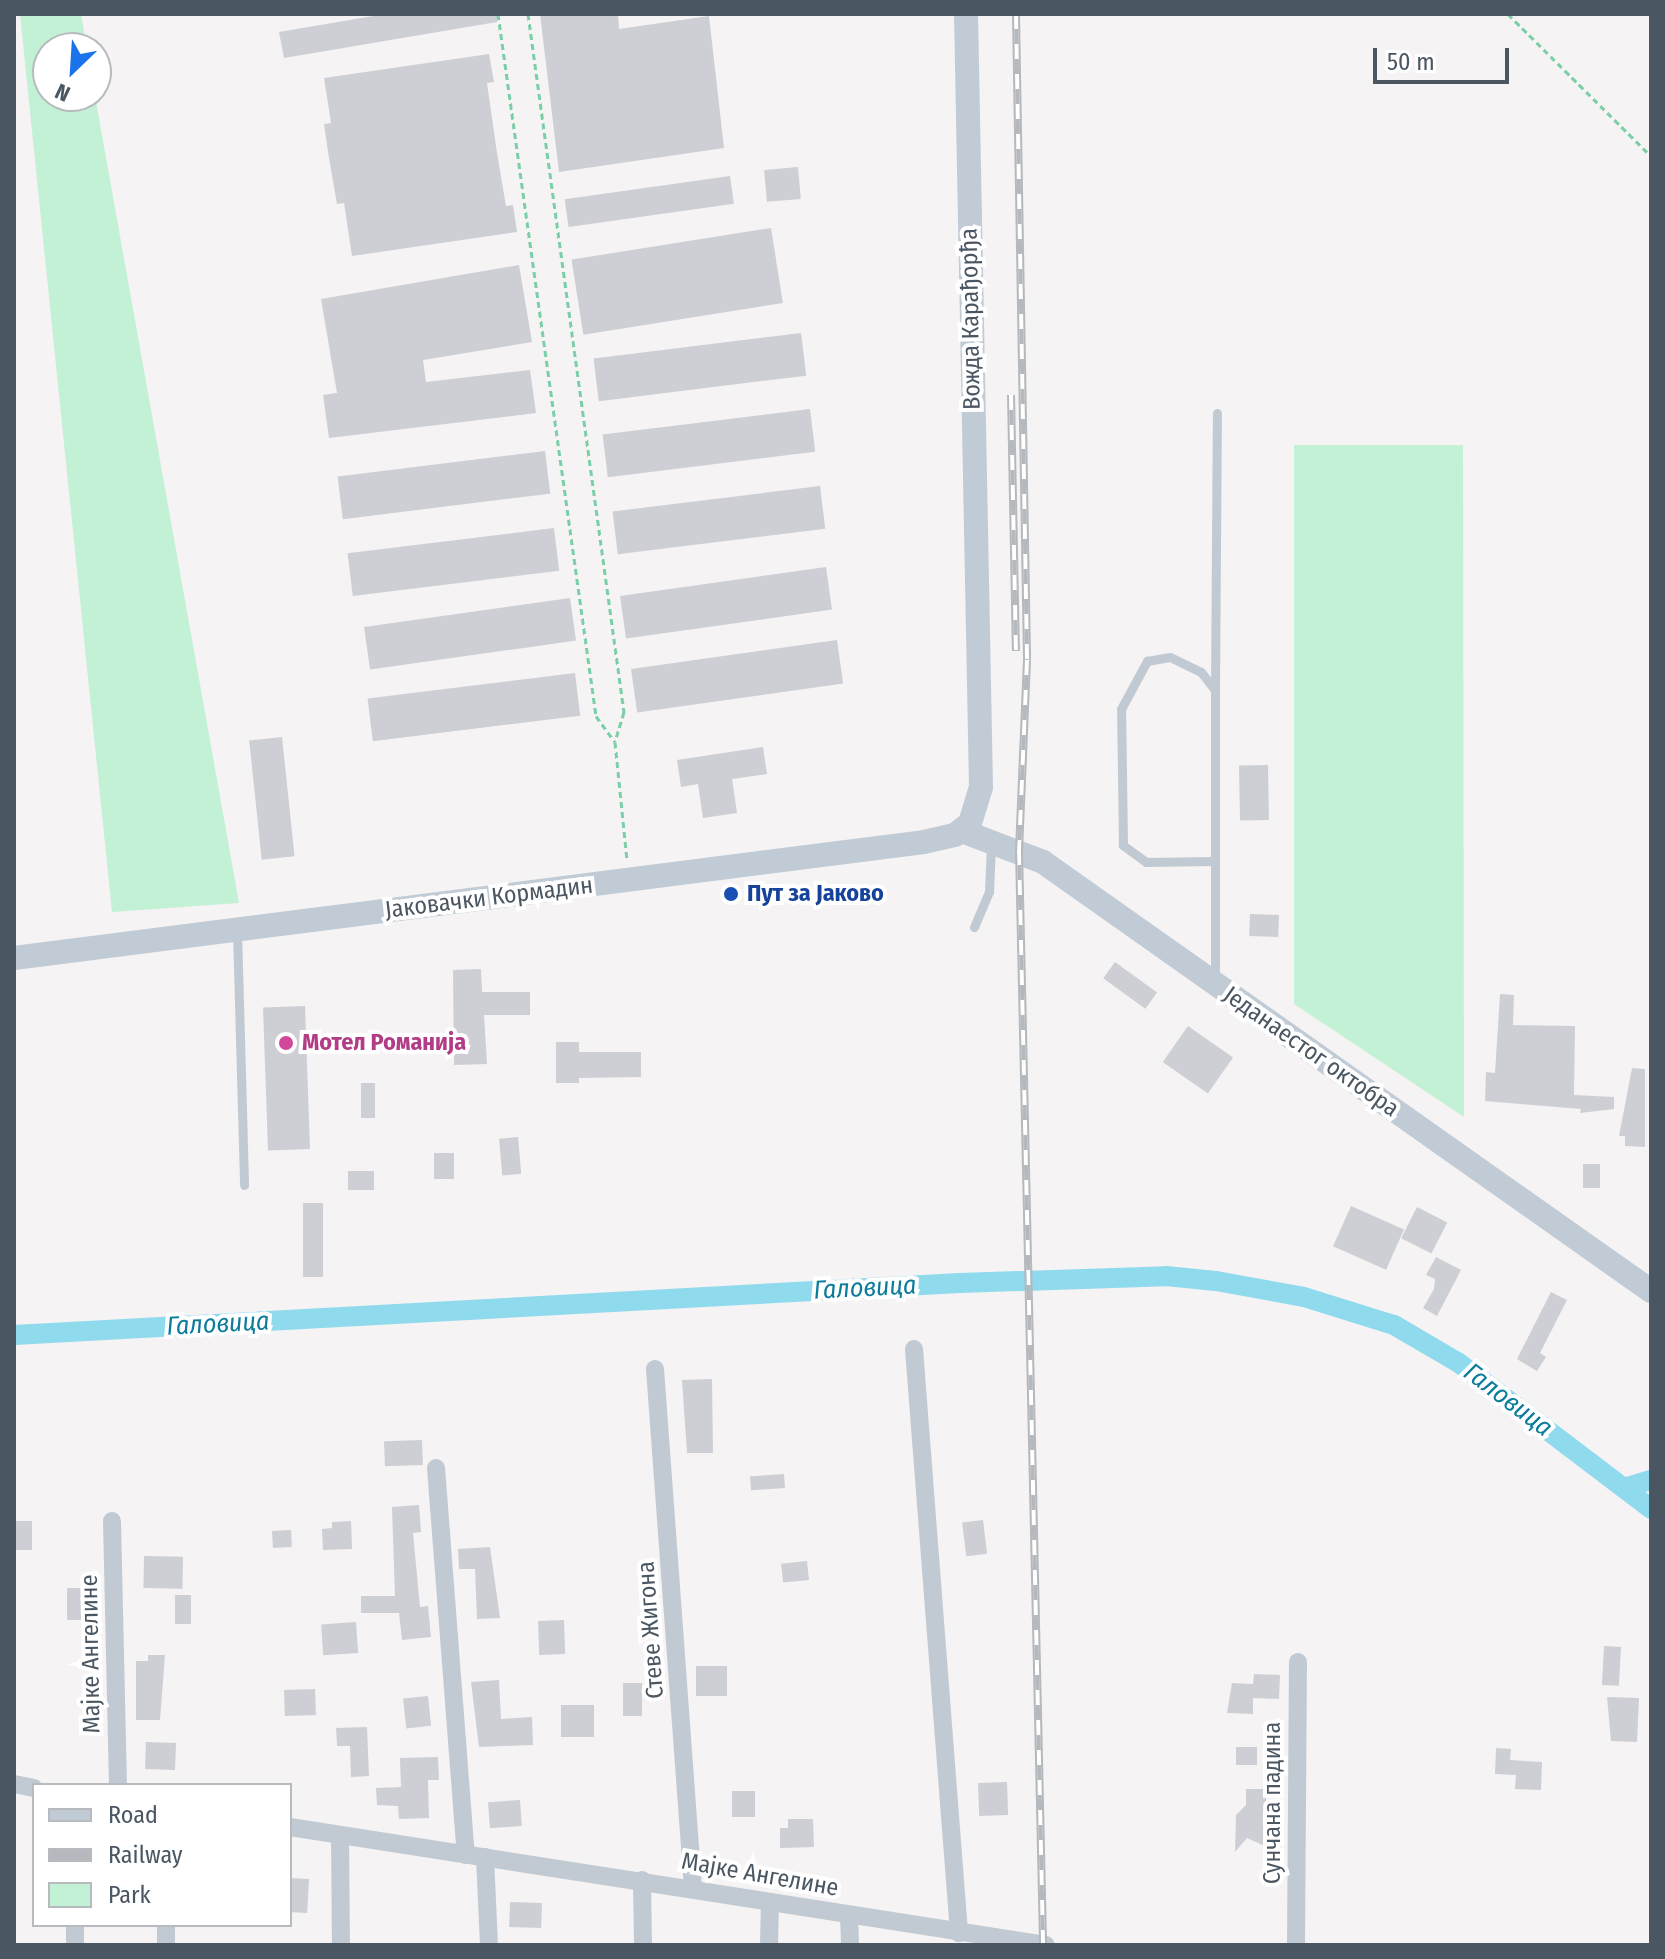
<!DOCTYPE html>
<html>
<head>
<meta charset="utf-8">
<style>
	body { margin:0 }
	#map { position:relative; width:1665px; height:1959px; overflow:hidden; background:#f5f3f3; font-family:"Fira Sans Condensed",sans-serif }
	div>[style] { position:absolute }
	.green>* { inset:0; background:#c3f1d5 }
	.canal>* { height:20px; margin:-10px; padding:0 10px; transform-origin:10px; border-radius:10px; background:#90daee }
	.building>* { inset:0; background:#cdcfd5; transform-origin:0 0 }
	.path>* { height:3px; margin-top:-1.5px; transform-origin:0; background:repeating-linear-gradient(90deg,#7ad0a6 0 6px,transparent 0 10px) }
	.lane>* { height:9px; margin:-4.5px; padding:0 4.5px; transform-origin:4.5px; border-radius:4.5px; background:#c1cad2 }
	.street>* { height:18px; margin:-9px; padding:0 9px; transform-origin:9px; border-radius:9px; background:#c1cad2 }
	.secondary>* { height:24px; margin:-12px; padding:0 12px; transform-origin:12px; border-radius:12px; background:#c1cbd6 }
	.rail>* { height:8px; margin-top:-4px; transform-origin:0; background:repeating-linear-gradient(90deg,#fff 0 15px,#b5b8bd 0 30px); box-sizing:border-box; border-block:2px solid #b5b8bd }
	.dots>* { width:22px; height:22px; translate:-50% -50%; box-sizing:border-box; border:4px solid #fff; border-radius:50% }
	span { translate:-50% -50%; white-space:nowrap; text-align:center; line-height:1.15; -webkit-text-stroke:8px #fff; paint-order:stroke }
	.street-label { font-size:24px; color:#4a5661 }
	.transit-label { font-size:24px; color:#164399; font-weight:700 }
	.left { translate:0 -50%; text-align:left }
	.hotel-label { font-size:24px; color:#b23c85; font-weight:700 }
	.water-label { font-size:26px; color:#0c7c9b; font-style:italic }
	.frame { position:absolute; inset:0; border:16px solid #4a5661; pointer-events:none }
	.legend { position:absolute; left:32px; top:1783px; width:260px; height:144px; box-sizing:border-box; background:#fff; border:2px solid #b7bbc0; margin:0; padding:10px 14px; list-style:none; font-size:24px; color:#4a5661 }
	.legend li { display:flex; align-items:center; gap:16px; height:40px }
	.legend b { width:40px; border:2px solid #b7bbc0 }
	.north { position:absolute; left:32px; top:32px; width:80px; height:80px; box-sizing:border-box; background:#fff; border:2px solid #b7bbc0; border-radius:50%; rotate:205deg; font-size:22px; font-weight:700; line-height:32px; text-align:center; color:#4a5661 }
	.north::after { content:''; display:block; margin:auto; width:28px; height:36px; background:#1a73e8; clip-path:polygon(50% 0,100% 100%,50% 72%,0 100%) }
	.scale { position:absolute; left:1373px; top:48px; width:136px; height:36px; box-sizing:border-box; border:4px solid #4a5661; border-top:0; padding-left:10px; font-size:24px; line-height:28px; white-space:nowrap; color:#4a5661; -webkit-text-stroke:6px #fff; paint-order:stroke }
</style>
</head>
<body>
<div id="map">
	<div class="green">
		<div style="clip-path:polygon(20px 14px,81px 14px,87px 48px,48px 48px,48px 96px,95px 96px,239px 903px,112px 912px)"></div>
		<div style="clip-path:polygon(1294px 445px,1463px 445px,1464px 1117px,1294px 1004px)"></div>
	</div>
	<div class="canal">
		<div style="left:14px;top:1335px;width:947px;rotate:-3.15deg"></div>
		<div style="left:960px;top:1283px;width:206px;rotate:-1.9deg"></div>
		<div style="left:1166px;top:1276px;width:50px;rotate:5.7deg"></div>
		<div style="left:1216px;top:1281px;width:89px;rotate:10.3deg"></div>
		<div style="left:1304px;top:1297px;width:94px;rotate:17.3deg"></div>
		<div style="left:1394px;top:1325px;width:75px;rotate:30.3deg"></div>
		<div style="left:1459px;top:1363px;width:241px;rotate:37.2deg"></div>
		<div style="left:1624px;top:1488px;width:28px;rotate:-17deg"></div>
	</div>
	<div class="building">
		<div style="clip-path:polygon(385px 14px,497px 14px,497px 22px,284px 58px,279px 32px)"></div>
		<div style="clip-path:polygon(540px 14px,618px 14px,619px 29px,709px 16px,724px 148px,559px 172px)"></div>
		<div style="clip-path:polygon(489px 54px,494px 82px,487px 83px,497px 153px,506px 206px,513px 205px,517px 232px,352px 256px,344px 203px,337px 204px,328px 152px,324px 124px,331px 123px,324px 78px)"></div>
		<div style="left:798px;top:167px;width:32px;height:34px;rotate:85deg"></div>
		<div style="left:730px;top:176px;width:28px;height:167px;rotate:82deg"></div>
		<div style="left:771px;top:228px;width:76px;height:202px;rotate:81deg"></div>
		<div style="clip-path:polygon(519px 265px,532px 342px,423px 360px,426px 382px,530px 370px,536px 413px,329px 438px,323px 395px,337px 393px,321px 299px)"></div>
		<div style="left:801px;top:333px;width:43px;height:209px;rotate:83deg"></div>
		<div style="left:810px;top:409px;width:43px;height:209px;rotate:83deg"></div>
		<div style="left:545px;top:451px;width:43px;height:209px;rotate:83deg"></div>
		<div style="left:820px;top:486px;width:43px;height:209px;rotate:83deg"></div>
		<div style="left:554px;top:528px;width:43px;height:208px;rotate:83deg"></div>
		<div style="left:826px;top:567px;width:43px;height:208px;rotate:82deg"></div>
		<div style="left:570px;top:598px;width:43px;height:208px;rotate:82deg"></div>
		<div style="left:837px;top:640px;width:44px;height:208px;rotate:82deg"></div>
		<div style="left:575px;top:673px;width:43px;height:209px;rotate:83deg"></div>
		<div style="left:282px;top:737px;width:120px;height:33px;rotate:84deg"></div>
		<div style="clip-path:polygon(763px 747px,767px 774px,732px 779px,737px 813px,703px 818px,698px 784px,681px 787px,677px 760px)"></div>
		<div style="left:1268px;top:765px;width:55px;height:29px;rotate:89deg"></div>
		<div style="left:1250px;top:914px;width:29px;height:22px;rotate:2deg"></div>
		<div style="left:1115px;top:962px;width:52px;height:20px;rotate:36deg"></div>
		<div style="clip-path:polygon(481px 969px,482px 992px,530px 992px,530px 1015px,484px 1015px,487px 1064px,454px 1065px,453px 970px)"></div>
		<div style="clip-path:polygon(1500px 994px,1514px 995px,1513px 1025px,1575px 1026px,1574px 1095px,1614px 1097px,1614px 1109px,1580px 1113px,1581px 1109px,1485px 1101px,1486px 1072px,1495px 1073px)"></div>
		<div style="left:305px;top:1006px;width:143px;height:42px;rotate:88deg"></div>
		<div style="left:1188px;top:1026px;width:55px;height:44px;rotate:35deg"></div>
		<div style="clip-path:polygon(556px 1042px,579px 1042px,579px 1052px,641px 1052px,641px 1077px,579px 1078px,579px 1083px,556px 1083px)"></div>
		<div style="clip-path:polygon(1632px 1068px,1645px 1069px,1645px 1147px,1625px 1146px,1625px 1136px,1619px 1136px)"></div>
		<div style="left:361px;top:1083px;width:14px;height:35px"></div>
		<div style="left:518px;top:1137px;width:37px;height:19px;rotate:85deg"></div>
		<div style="left:434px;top:1153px;width:20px;height:26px"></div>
		<div style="left:1583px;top:1164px;width:17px;height:24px"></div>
		<div style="left:348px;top:1171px;width:26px;height:19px"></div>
		<div style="left:303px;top:1203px;width:20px;height:74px"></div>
		<div style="left:1351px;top:1206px;width:58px;height:44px;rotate:24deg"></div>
		<div style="left:1417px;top:1207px;width:34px;height:35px;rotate:27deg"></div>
		<div style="clip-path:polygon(1436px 1257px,1461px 1270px,1437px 1316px,1423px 1308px,1434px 1289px,1435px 1279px,1426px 1275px)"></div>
		<div style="clip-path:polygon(1551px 1292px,1567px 1300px,1540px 1353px,1546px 1357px,1537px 1371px,1517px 1359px)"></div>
		<div style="clip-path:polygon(712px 1379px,713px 1453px,687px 1453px,682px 1380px)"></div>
		<div style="left:422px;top:1440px;width:25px;height:38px;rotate:88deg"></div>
		<div style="left:784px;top:1474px;width:14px;height:34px;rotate:86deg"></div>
		<div style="clip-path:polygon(419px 1505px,421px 1532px,413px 1533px,420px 1607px,428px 1606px,431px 1637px,402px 1640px,399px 1613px,361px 1613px,361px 1596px,395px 1596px,392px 1507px)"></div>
		<div style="left:983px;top:1520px;width:34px;height:21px;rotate:83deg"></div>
		<div style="left:15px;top:1521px;width:17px;height:29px"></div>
		<div style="clip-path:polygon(351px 1521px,352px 1549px,323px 1550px,322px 1529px,332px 1528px,332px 1522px)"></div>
		<div style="left:291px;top:1530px;width:17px;height:19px;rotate:87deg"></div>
		<div style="clip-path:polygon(490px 1547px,500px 1618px,477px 1619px,475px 1569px,459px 1569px,458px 1549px)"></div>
		<div style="left:144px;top:1556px;width:39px;height:32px;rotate:1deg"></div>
		<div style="left:807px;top:1561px;width:19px;height:26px;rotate:84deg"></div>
		<div style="left:67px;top:1588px;width:21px;height:32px"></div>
		<div style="left:175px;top:1595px;width:16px;height:29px"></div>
		<div style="left:564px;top:1620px;width:34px;height:26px;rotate:88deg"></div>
		<div style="left:356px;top:1622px;width:31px;height:35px;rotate:86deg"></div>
		<div style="left:1604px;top:1646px;width:17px;height:39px;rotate:3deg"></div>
		<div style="clip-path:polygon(148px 1655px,165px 1655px,160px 1720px,136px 1720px,136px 1661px,148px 1661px)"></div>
		<div style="left:696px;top:1666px;width:31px;height:30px"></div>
		<div style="clip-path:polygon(1254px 1674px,1280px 1675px,1279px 1699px,1253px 1698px,1253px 1714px,1227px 1713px,1232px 1683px,1253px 1684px)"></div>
		<div style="clip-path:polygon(499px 1680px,501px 1719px,532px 1717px,533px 1745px,479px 1747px,471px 1682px)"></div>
		<div style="left:642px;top:1683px;width:33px;height:19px;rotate:90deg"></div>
		<div style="left:315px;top:1689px;width:26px;height:31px;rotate:88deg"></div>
		<div style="left:428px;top:1696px;width:30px;height:25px;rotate:84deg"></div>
		<div style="clip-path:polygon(1607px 1697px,1639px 1698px,1637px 1742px,1611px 1741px)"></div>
		<div style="left:594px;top:1705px;width:32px;height:33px;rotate:90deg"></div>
		<div style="clip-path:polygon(367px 1727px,369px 1776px,351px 1777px,350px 1746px,337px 1746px,336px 1728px)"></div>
		<div style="left:146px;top:1742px;width:30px;height:27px;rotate:2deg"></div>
		<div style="left:1236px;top:1747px;width:21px;height:18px"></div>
		<div style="clip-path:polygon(1496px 1748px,1511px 1749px,1510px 1760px,1542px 1762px,1541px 1790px,1515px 1789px,1516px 1775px,1495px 1774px)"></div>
		<div style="clip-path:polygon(438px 1757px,439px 1780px,428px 1780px,429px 1818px,399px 1819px,398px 1806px,377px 1805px,376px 1788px,401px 1787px,400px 1758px)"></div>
		<div style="left:1007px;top:1782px;width:33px;height:29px;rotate:88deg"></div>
		<div style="clip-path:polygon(1246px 1789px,1266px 1789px,1267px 1847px,1247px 1838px,1235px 1852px,1236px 1815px,1246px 1805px)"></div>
		<div style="left:732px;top:1791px;width:23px;height:26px"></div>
		<div style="left:520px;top:1800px;width:26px;height:32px;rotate:86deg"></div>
		<div style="clip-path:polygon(788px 1819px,813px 1819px,814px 1847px,780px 1848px,780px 1828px,788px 1828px)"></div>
		<div style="left:290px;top:1878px;width:19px;height:34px;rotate:3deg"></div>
		<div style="left:510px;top:1902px;width:32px;height:25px;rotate:2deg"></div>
	</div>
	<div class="path">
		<div style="left:498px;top:14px;width:709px;rotate:82.05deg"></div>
		<div style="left:596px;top:716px;width:32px;rotate:54deg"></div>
		<div style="left:528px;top:14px;width:705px;rotate:82.17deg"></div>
		<div style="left:624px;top:712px;width:31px;rotate:107deg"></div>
		<div style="left:615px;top:742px;width:119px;rotate:84.2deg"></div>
		<div style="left:1508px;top:14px;width:202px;rotate:44.8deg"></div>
	</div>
	<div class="lane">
		<div style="left:1215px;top:690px;width:277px;rotate:-89.6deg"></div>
		<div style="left:1215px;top:861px;width:69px;rotate:179.2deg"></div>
		<div style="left:1146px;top:862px;width:29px;rotate:-144deg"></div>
		<div style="left:1123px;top:845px;width:136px;rotate:-90.8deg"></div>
		<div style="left:1121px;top:709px;width:55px;rotate:-61.6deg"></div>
		<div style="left:1147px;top:661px;width:23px;rotate:-10deg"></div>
		<div style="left:1170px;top:657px;width:34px;rotate:26deg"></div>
		<div style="left:1201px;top:672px;width:23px;rotate:52deg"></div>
		<div style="left:1215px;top:690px;width:291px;rotate:90deg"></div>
		<div style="left:974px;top:927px;width:38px;rotate:-67deg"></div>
		<div style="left:989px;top:892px;width:47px;rotate:-87.6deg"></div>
		<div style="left:237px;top:931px;width:254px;rotate:88.4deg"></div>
	</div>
	<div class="street">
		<div style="left:914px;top:1349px;width:586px;rotate:85.59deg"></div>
		<div style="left:655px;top:1369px;width:520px;rotate:85.81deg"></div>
		<div style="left:436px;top:1468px;width:388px;rotate:85.6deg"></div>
		<div style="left:112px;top:1521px;width:264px;rotate:88.7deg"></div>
		<div style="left:14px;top:1784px;width:20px;rotate:11deg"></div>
		<div style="left:290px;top:1827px;width:765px;rotate:8.87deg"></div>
		<div style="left:340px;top:1836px;width:109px;rotate:89.5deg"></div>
		<div style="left:485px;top:1857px;width:88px;rotate:87.4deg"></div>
		<div style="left:642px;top:1880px;width:65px;rotate:89.1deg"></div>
		<div style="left:849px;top:1915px;width:30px;rotate:88deg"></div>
		<div style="left:75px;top:1925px;width:20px;rotate:90deg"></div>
		<div style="left:166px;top:1925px;width:20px;rotate:90deg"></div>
		<div style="left:769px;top:1945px;width:43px;rotate:-88.7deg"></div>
		<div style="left:1296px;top:1945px;width:283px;rotate:-89.6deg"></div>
	</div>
	<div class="secondary">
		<div style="left:962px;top:831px;width:87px;rotate:20.9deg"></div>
		<div style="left:1043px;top:862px;width:744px;rotate:35.21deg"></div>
		<div style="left:14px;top:958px;width:917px;rotate:-7.26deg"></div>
		<div style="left:924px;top:842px;width:32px;rotate:-13deg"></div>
		<div style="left:955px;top:835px;width:19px;rotate:-39deg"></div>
		<div style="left:970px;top:823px;width:38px;rotate:-73deg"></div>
		<div style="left:981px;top:787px;width:773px;rotate:-91.11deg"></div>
	</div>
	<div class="rail">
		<div style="left:1016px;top:14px;width:646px;rotate:89.02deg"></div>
		<div style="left:1027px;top:660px;width:190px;rotate:92.4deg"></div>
		<div style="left:1019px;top:850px;width:1095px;rotate:88.74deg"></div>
		<div style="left:1011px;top:395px;width:256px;rotate:88.9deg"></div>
	</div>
	<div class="dots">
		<div style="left:731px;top:894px;background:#1a4fb4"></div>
		<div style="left:286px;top:1043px;background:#d1479c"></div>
	</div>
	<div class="street-label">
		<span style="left:971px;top:319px;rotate:-91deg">Вожда Карађорђа</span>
		<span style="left:489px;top:898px;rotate:-7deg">Јаковачки Кормадин</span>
		<span style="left:1311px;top:1052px;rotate:35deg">Једанаестог октобра</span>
		<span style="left:651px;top:1630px;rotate:-94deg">Стеве Жигона</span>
		<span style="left:91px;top:1654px;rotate:-91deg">Мајке Ангелине</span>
		<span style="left:1273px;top:1803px;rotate:-90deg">Сунчана падина</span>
		<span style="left:760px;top:1875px;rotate:10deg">Мајке Ангелине</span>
	</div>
	<div class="transit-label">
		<span class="left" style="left:747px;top:894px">Пут за Јаково</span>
	</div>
	<div class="hotel-label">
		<span class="left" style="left:302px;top:1043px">Мотел Романија</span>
	</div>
	<div class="water-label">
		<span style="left:865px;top:1288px;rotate:-3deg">Галовица</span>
		<span style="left:218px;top:1324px;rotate:-3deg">Галовица</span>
		<span style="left:1508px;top:1400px;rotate:37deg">Галовица</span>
	</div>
	<div class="frame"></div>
	<ul class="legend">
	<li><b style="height:10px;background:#c1cbd6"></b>Road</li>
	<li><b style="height:10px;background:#b5b8bd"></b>Railway</li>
	<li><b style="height:22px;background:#c3f1d5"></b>Park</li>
	</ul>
	<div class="north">N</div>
	<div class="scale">50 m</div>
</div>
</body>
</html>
